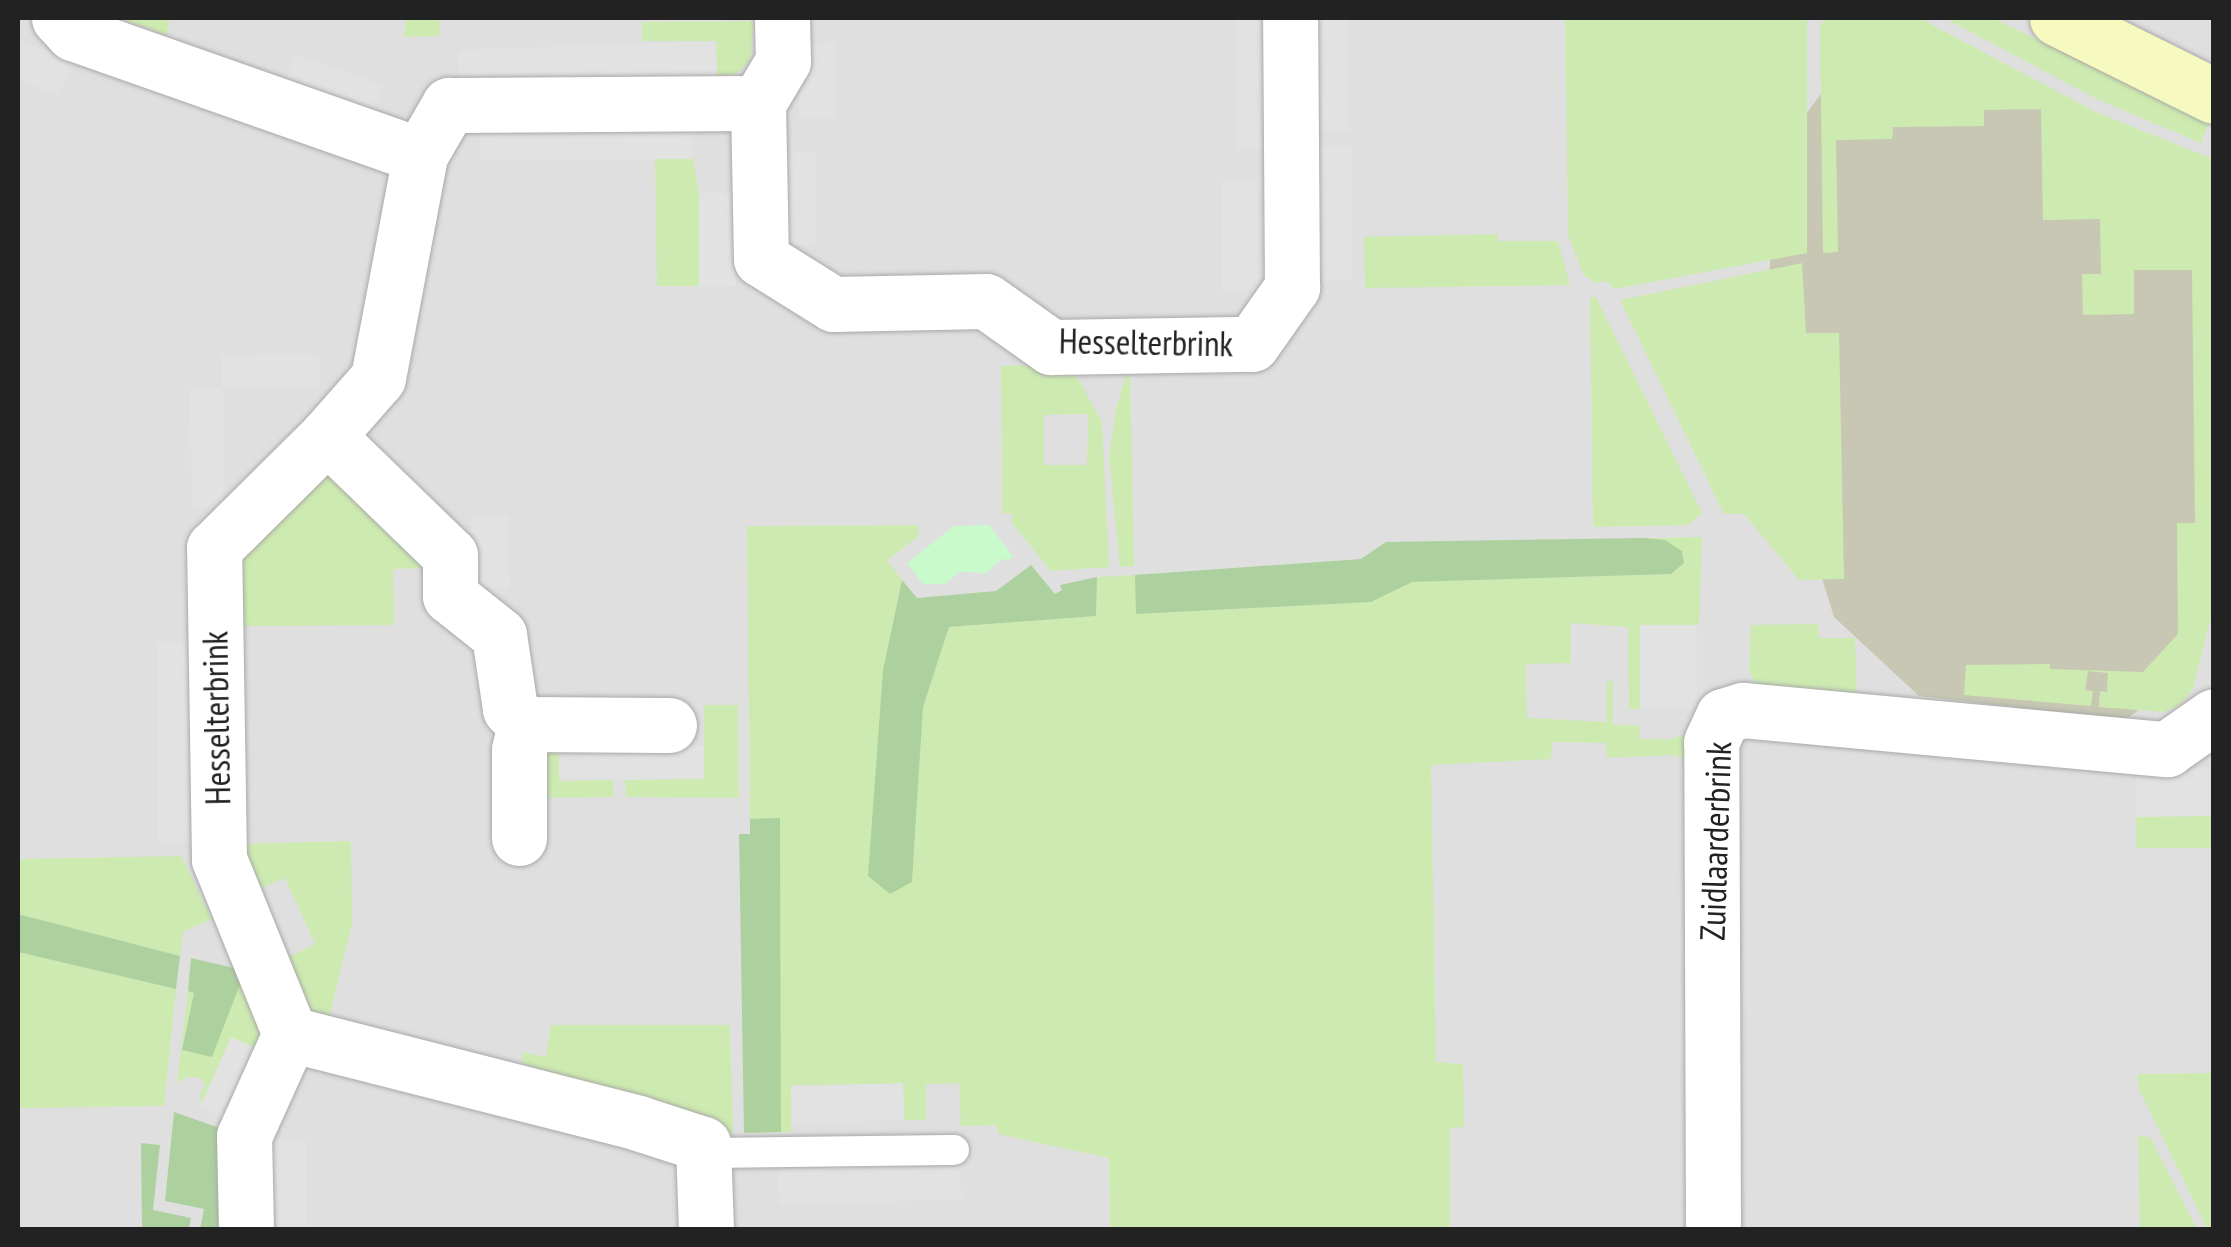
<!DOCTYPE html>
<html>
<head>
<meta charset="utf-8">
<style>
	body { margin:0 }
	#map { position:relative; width:2231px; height:1247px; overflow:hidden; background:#f2efe9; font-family:"PT Sans Narrow",sans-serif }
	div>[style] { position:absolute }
	.residential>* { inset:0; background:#e0dfdf; transform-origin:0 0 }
	.construction>* { inset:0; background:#c7c7b4 }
	.grass>* { inset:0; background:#cdebb0; transform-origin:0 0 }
	.forest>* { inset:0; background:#add19e }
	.park>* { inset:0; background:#c8facc }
	.parking>* { inset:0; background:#e2e2e2; transform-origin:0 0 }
	.roads { filter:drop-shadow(0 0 2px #a9a9a9) drop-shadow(0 0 2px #a9a9a9) }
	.lane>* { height:30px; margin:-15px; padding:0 15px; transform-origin:15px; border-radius:15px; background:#fff }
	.street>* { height:55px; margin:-27.5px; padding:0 27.5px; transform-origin:27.5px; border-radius:27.5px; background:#fff }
	.secondary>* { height:55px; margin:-27.5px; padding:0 27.5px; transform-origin:27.5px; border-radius:27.5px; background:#f7fabf }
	span { translate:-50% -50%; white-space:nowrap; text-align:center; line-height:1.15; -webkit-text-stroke:9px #fff; paint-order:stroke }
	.street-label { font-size:35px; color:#222 }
	.frame { position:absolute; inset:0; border:20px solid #222; pointer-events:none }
</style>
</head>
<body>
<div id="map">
	<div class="residential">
		<div style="left:18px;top:18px;width:2195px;height:1211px"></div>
	</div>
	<div class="construction">
		<div style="clip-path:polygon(1843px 64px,2032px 90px,2213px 208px,2213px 548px,2176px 682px,2125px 720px,1919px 696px,1834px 617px,1763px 386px,1776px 155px)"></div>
	</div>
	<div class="grass">
		<div style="clip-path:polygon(125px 18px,169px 18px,168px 35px,124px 20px)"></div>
		<div style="clip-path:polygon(407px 18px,439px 18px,440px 36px,403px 37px)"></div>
		<div style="clip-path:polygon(1565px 18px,1807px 18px,1807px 253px,1615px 289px,1606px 281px,1597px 283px,1584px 276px,1568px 235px)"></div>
		<div style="clip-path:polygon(1825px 18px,1919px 18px,2096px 112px,2213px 159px,2213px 609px,2193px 689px,2178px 706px,2164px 712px,2099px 707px,2100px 691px,2107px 692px,2108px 673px,2088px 671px,2085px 690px,2093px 691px,2091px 706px,1964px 695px,1966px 665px,2050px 664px,2050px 669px,2143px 672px,2178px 634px,2177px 523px,2195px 523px,2192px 270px,2134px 270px,2134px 314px,2083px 315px,2082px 274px,2101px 274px,2100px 219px,2043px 220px,2041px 109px,1984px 110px,1984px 126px,1893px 127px,1892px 139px,1836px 140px,1838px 252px,1823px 253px,1820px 27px)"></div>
		<div style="clip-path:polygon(1944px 18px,1993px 18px,2209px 123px,2201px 143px,2099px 100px)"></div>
		<div style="clip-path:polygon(754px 21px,750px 60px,738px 73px,726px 77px,717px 77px,716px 41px,642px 41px,642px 22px)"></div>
		<div style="clip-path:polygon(655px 159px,693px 159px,699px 193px,700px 286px,657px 286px)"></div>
		<div style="clip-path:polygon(1497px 234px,1498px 241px,1558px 241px,1570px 285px,1365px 288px,1364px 237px)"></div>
		<div style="clip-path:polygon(1802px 263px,1806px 333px,1839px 333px,1844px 579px,1799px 580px,1744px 514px,1724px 514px,1620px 300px)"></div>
		<div style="clip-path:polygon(1590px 297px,1596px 297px,1702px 513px,1688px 525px,1593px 527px)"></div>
		<div style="clip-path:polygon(1130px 362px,1134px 566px,1120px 567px,1109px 456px,1116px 409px)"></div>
		<div style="clip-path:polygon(evenodd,1070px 364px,1102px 422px,1109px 567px,1051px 571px,1012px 523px,1012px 514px,1002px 513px,1001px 366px,1070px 364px,1088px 414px,1087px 465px,1044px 465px,1044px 415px,1088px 414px)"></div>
		<div style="clip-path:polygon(321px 465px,428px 568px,393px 569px,394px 625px,235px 626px,234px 560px)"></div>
		<div style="clip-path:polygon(918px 525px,919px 536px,887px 560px,902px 580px,883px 670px,912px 881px,923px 707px,949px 627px,1096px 616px,1097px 577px,1135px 575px,1137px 614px,1370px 602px,1412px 582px,1670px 574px,1665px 540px,1643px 538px,1702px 537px,1699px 625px,1640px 627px,1641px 709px,1629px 709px,1628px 627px,1571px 623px,1571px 663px,1526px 664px,1527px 718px,1607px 722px,1607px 681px,1613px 681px,1613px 725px,1639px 725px,1640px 739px,1671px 739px,1690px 732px,1686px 760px,1674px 755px,1607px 758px,1606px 743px,1552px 742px,1551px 759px,1431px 765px,1436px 1062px,1463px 1064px,1464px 1127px,1450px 1128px,1450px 1229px,1110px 1229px,1109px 1158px,998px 1134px,996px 1125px,961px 1126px,959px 1083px,926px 1084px,926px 1120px,904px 1120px,903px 1084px,791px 1085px,791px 1132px,781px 1132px,780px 819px,750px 819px,747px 526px)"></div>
		<div style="clip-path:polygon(1818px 624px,1819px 638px,1855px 638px,1857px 700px,1756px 685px,1749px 670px,1751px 625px)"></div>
		<div style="clip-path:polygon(704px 705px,738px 705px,739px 798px,626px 797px,625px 780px,704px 779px)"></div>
		<div style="clip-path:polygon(559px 748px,560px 781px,613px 780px,613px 797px,540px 798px,539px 749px)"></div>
		<div style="left:2213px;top:816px;width:32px;height:77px;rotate:90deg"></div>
		<div style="clip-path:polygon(351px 841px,352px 923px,326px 1031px,317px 1027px,281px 961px,315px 944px,285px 878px,250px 893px,238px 844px)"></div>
		<div style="clip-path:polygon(181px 856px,212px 919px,183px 932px,180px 956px,18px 914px,18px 859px)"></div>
		<div style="clip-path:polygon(18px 952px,176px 989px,164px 1106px,18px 1108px)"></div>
		<div style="clip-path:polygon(241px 982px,263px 1029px,255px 1047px,220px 1065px,201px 1108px,200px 1093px,206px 1086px,201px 1078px,187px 1077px,177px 1083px,188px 991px)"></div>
		<div style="clip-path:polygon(551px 1025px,730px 1025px,733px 1134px,523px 1080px,522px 1052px,546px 1057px)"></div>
		<div style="clip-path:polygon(2213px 1073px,2214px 1229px,2208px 1230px,2138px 1087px,2138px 1074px)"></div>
		<div style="clip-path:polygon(2138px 1136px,2150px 1137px,2197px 1229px,2140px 1229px)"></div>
	</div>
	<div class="forest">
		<div style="clip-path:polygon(1643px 538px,1665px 540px,1682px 551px,1684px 563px,1671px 574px,1412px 582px,1371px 602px,1136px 614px,1135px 575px,1361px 559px,1386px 542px)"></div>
		<div style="clip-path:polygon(1031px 565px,1055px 594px,1062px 590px,1060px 585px,1097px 577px,1096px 616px,949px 627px,923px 707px,912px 882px,890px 894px,868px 876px,883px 670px,902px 580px,917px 598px,996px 591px)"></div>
		<div style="clip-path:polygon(780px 818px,781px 1132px,744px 1133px,739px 834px,750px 834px,750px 819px)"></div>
		<div style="clip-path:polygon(18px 914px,180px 956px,176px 989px,18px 952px)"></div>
		<div style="clip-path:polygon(191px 958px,234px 968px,241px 982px,212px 1057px,182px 1050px,194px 993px,188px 991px)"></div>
		<div style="clip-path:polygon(174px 1112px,231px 1132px,225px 1229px,200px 1229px,204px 1209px,165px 1201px)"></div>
		<div style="clip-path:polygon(141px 1143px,160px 1145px,153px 1210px,191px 1218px,189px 1229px,142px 1229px)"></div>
	</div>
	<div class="park">
		<div style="clip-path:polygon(989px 525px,1013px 556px,1008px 561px,1004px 558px,986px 573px,959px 572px,945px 584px,923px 584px,907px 563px,954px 526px)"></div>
	</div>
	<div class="parking">
		<div style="left:1237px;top:18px;width:32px;height:131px"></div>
		<div style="left:1314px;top:18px;width:35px;height:113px"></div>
		<div style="clip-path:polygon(18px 40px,72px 59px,59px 95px,18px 80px)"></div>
		<div style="left:716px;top:41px;width:36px;height:258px;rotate:88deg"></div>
		<div style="left:799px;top:42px;width:36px;height:76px"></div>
		<div style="left:295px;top:55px;width:93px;height:33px;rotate:19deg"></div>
		<div style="left:693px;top:122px;width:37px;height:213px;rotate:90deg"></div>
		<div style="left:1316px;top:146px;width:36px;height:134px"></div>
		<div style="left:780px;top:153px;width:36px;height:92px"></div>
		<div style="left:1222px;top:180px;width:36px;height:111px"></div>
		<div style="left:699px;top:193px;width:37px;height:93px"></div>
		<div style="clip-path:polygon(319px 354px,319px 386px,223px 388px,223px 507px,192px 507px,190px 388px,222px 388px,222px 355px)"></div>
		<div style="left:508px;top:515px;width:73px;height:37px;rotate:89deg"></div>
		<div style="left:1697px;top:625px;width:82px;height:57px;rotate:90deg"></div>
		<div style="left:158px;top:642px;width:32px;height:200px"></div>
		<div style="left:704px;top:746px;width:33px;height:145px;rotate:90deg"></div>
		<div style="clip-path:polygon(2128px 762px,2213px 769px,2213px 816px,2136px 817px,2137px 774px)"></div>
		<div style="left:231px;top:1037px;width:37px;height:77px;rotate:24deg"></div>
		<div style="left:903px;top:1083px;width:37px;height:112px;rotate:88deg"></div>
		<div style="left:305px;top:1139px;width:90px;height:37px;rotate:89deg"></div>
		<div style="left:960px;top:1163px;width:36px;height:182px;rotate:88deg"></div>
	</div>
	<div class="roads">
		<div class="lane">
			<div style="left:703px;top:1153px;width:251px;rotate:-0.7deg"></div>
		</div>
		<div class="street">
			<div style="left:59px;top:18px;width:21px;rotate:47deg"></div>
			<div style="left:73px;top:33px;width:368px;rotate:19.4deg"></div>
			<div style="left:782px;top:18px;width:43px;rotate:88.7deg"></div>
			<div style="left:783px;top:61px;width:49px;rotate:120.8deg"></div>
			<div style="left:758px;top:103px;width:156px;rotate:88.9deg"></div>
			<div style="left:761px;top:259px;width:85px;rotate:32deg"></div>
			<div style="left:833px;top:304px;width:153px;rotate:-1.1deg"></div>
			<div style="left:986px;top:301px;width:80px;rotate:35.3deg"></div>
			<div style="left:1051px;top:347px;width:201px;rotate:-0.9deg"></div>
			<div style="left:1252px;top:344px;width:70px;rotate:-54.9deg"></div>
			<div style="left:1292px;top:287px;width:269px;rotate:-90.4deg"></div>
			<div style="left:327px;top:436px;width:171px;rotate:44.1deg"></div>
			<div style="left:450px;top:555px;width:41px;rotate:90deg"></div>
			<div style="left:450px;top:596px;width:63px;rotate:38.5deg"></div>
			<div style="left:499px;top:635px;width:75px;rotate:81.5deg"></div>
			<div style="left:510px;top:709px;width:21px;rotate:45deg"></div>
			<div style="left:525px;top:724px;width:144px;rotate:0.4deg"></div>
			<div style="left:519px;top:838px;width:88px;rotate:-90deg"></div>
			<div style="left:519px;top:750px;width:27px;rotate:-77deg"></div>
			<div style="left:290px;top:1034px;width:359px;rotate:14.3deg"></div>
			<div style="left:638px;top:1123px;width:68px;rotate:17.9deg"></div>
			<div style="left:703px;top:1144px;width:86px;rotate:88deg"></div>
			<div style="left:246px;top:1230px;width:94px;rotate:-91.2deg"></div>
			<div style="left:244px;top:1136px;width:112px;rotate:-65.7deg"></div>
			<div style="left:290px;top:1034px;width:189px;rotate:-112.1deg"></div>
			<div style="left:219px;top:859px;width:311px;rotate:-90.9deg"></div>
			<div style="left:214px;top:548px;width:159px;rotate:-44.7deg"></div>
			<div style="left:327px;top:436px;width:77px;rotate:-48.7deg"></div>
			<div style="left:378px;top:378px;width:227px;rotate:-79.3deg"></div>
			<div style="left:420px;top:155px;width:58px;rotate:-59.9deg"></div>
			<div style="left:449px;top:105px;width:309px;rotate:-0.4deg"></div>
			<div style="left:1713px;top:1230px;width:488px;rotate:-90.2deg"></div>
			<div style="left:1711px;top:742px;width:29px;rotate:-65deg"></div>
			<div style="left:1723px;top:716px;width:21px;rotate:-17deg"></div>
			<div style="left:1743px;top:710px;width:426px;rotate:5.3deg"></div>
			<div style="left:2167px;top:749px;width:57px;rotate:-35.1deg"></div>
		</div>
		<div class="secondary">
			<div style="left:2057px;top:18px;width:175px;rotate:26.4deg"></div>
		</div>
	</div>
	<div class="street-label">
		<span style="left:1146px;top:342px;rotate:1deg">Hesselterbrink</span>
		<span style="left:216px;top:718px;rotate:-91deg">Hesselterbrink</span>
		<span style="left:1715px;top:841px;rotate:-88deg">Zuidlaarderbrink</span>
	</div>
	<div class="frame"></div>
</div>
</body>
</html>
